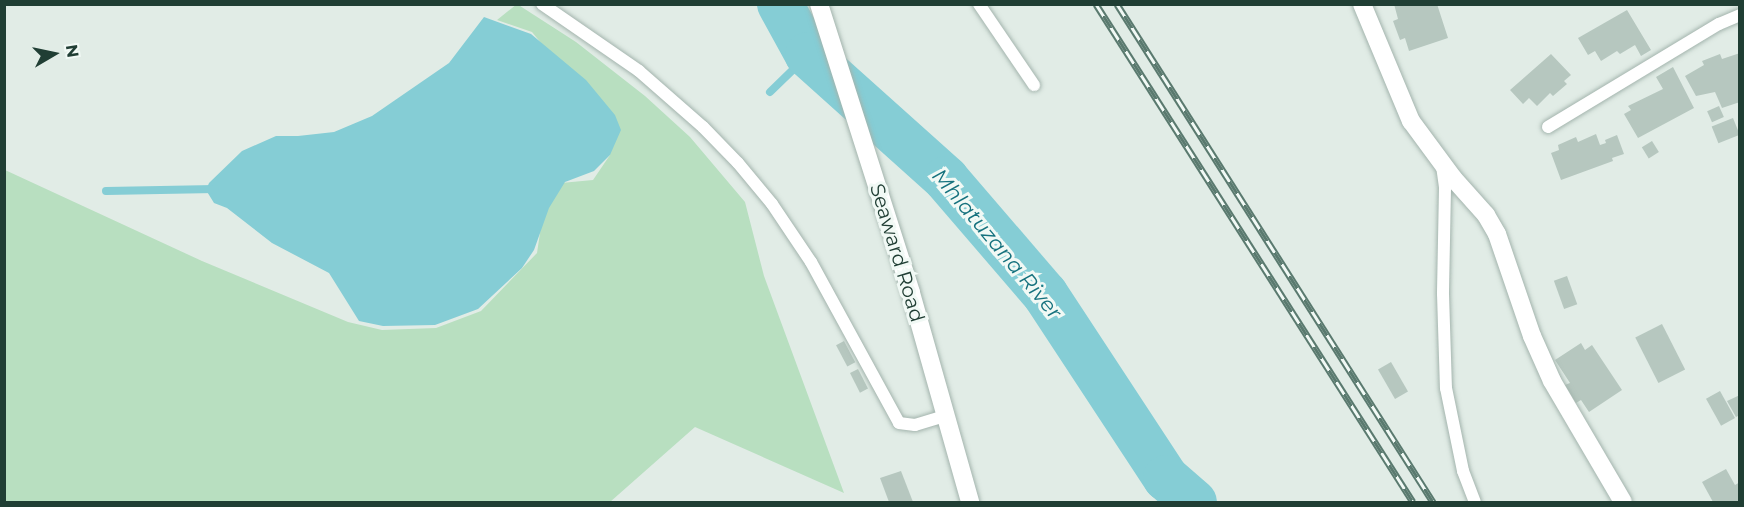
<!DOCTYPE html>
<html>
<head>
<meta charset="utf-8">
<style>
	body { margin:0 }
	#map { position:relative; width:1744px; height:507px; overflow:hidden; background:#e1ece6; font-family:Montserrat,sans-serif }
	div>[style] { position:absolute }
	.green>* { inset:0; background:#b8dfc0 }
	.water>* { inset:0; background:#85cdd5 }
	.stream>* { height:8px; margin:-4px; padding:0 4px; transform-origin:4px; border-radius:4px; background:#85cdd5 }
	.river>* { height:46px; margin:-23px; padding:0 23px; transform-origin:23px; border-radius:23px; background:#85cdd5 }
	.building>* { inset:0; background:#b6c7bf; transform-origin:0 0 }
	.roads { filter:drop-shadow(0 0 2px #a3b4ad) drop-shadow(0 0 2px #a3b4ad) }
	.lane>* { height:12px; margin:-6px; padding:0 6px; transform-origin:6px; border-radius:6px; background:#fff }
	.street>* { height:18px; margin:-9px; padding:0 9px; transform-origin:9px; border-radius:9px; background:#fff }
	.secondary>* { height:18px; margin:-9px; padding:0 9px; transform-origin:9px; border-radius:9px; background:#fff }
	.rail>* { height:7px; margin-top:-3.5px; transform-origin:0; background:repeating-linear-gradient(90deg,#f1f9f5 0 14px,#5a7a6f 0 28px); box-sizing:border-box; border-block:2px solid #5a7a6f }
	span { translate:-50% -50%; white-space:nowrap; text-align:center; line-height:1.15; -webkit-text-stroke:6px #f1f9f5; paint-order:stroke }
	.street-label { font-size:20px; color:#203e34 }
	.water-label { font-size:21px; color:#16727e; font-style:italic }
	.frame { position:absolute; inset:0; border:6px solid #203e34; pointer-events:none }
	.north { position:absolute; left:24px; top:24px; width:60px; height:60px; -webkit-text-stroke:4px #f1f9f5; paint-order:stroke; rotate:81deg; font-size:16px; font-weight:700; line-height:24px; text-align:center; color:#203e34 }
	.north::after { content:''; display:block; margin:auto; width:21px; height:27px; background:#203e34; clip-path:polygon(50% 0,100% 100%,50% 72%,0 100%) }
</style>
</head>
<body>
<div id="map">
	<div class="green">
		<div style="clip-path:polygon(517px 4px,576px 42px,645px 96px,690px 137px,745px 202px,764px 276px,844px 493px,695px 427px,610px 502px,5px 502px,5px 170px,202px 261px,348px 322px,382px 330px,436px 328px,481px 311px,537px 253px,544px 206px,561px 183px,593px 180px,610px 155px,609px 126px,532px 32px,497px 20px)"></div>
	</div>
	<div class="water">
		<div style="clip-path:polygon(484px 17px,531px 34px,586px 80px,615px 115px,621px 130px,610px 155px,594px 171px,565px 182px,549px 208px,534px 250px,522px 268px,478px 309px,435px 325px,383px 326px,359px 321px,329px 273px,272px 243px,227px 208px,214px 203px,206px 190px,209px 183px,242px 151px,276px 136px,298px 136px,334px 132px,372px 116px,449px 63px)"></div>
	</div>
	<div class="stream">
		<div style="left:770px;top:92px;width:53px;rotate:-44.2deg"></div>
		<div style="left:106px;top:191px;width:109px;rotate:-1.1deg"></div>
	</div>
	<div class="river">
		<div style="left:780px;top:4px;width:58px;rotate:61.2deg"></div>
		<div style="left:808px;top:55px;width:186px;rotate:41.9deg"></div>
		<div style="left:946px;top:179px;width:152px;rotate:49.3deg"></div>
		<div style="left:1045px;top:294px;width:220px;rotate:56.7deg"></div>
		<div style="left:1166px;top:478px;width:37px;rotate:41deg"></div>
	</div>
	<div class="building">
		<div style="clip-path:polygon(1394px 4px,1437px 4px,1448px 38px,1409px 51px,1405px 38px,1400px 40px,1393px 21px,1398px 19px)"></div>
		<div style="clip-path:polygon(1627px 10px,1651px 50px,1641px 56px,1635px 45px,1620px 54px,1617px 51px,1601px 61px,1595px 51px,1588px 55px,1578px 38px)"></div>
		<div style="clip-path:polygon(1740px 53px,1740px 102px,1722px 108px,1715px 92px,1696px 96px,1685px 76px,1704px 65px,1702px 61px,1720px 54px,1722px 59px)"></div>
		<div style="clip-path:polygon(1551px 54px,1571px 75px,1564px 81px,1567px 84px,1553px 96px,1550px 93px,1537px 106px,1529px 98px,1523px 104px,1510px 90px)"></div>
		<div style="clip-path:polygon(1673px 67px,1694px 108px,1638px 138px,1624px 114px,1631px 110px,1628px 106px,1663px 89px,1656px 77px)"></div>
		<div style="left:1719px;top:106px;width:12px;height:13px;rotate:66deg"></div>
		<div style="left:1733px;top:118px;width:18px;height:23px;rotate:68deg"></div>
		<div style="clip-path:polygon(1596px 134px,1600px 145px,1606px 143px,1605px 140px,1617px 135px,1624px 154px,1612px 158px,1613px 161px,1561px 180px,1551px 153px,1559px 150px,1558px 145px,1576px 137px,1578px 142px)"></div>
		<div style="left:1652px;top:141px;width:13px;height:12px;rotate:58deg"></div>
		<div style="left:1567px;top:276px;width:30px;height:14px;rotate:70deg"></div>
		<div style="left:1662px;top:324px;width:51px;height:30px;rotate:63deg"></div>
		<div style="left:844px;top:341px;width:24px;height:9px;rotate:62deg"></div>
		<div style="clip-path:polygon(1581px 343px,1585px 350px,1592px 345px,1622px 390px,1589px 412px,1581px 400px,1576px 403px,1565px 385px,1570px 383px,1555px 360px)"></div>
		<div style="left:1391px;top:362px;width:34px;height:15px;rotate:60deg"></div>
		<div style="left:858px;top:369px;width:22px;height:9px;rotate:63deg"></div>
		<div style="left:1720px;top:391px;width:31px;height:16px;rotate:61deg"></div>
		<div style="clip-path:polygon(1740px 395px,1740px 415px,1736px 417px,1727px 401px)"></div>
		<div style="clip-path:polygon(1726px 469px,1735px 485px,1740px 482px,1740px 502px,1713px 502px,1702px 482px)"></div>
		<div style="clip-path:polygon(901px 471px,913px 502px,889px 502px,880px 478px)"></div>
	</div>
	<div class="roads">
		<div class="lane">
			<div style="left:542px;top:4px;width:118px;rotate:34.6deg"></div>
			<div style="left:639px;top:71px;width:85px;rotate:41.2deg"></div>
			<div style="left:703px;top:127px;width:50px;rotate:45.8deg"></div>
			<div style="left:738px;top:163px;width:53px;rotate:50.3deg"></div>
			<div style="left:772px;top:204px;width:70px;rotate:56.1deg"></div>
			<div style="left:811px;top:262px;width:183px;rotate:61.3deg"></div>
			<div style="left:899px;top:423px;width:16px;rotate:7deg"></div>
			<div style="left:915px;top:425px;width:31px;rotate:-17deg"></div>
			<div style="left:979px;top:4px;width:98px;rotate:55.8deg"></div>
			<div style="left:1548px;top:127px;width:200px;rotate:-31.1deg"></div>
			<div style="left:1719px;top:24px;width:23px;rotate:-23deg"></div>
			<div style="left:1442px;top:166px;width:22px;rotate:82deg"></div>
			<div style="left:1445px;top:188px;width:106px;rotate:91.1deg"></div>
			<div style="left:1443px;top:294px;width:94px;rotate:88.2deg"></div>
			<div style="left:1446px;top:388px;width:85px;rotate:78.4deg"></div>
			<div style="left:1463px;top:471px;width:33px;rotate:69deg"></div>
		</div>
		<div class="street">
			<div style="left:1362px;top:4px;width:127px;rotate:67.3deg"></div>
			<div style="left:1411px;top:121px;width:71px;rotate:53.6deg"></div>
			<div style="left:1453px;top:178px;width:50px;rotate:48.3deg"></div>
			<div style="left:1486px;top:215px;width:22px;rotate:60deg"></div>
			<div style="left:1497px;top:234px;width:108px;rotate:71.1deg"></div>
			<div style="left:1532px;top:336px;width:49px;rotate:66deg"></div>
			<div style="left:1552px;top:381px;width:140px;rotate:59.6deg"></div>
		</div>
		<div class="secondary">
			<div style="left:819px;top:4px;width:303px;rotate:72.3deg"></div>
			<div style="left:911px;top:293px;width:217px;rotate:74.2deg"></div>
		</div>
	</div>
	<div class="rail">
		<div style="left:1096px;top:4px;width:590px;rotate:57.52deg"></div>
		<div style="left:1117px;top:4px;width:590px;rotate:57.6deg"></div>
	</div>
	<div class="street-label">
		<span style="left:897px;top:253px;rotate:73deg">Seaward Road</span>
	</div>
	<div class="water-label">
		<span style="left:997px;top:244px;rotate:50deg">Mhlatuzana River</span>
	</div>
	<div class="frame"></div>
	<div class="north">N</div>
</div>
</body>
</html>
